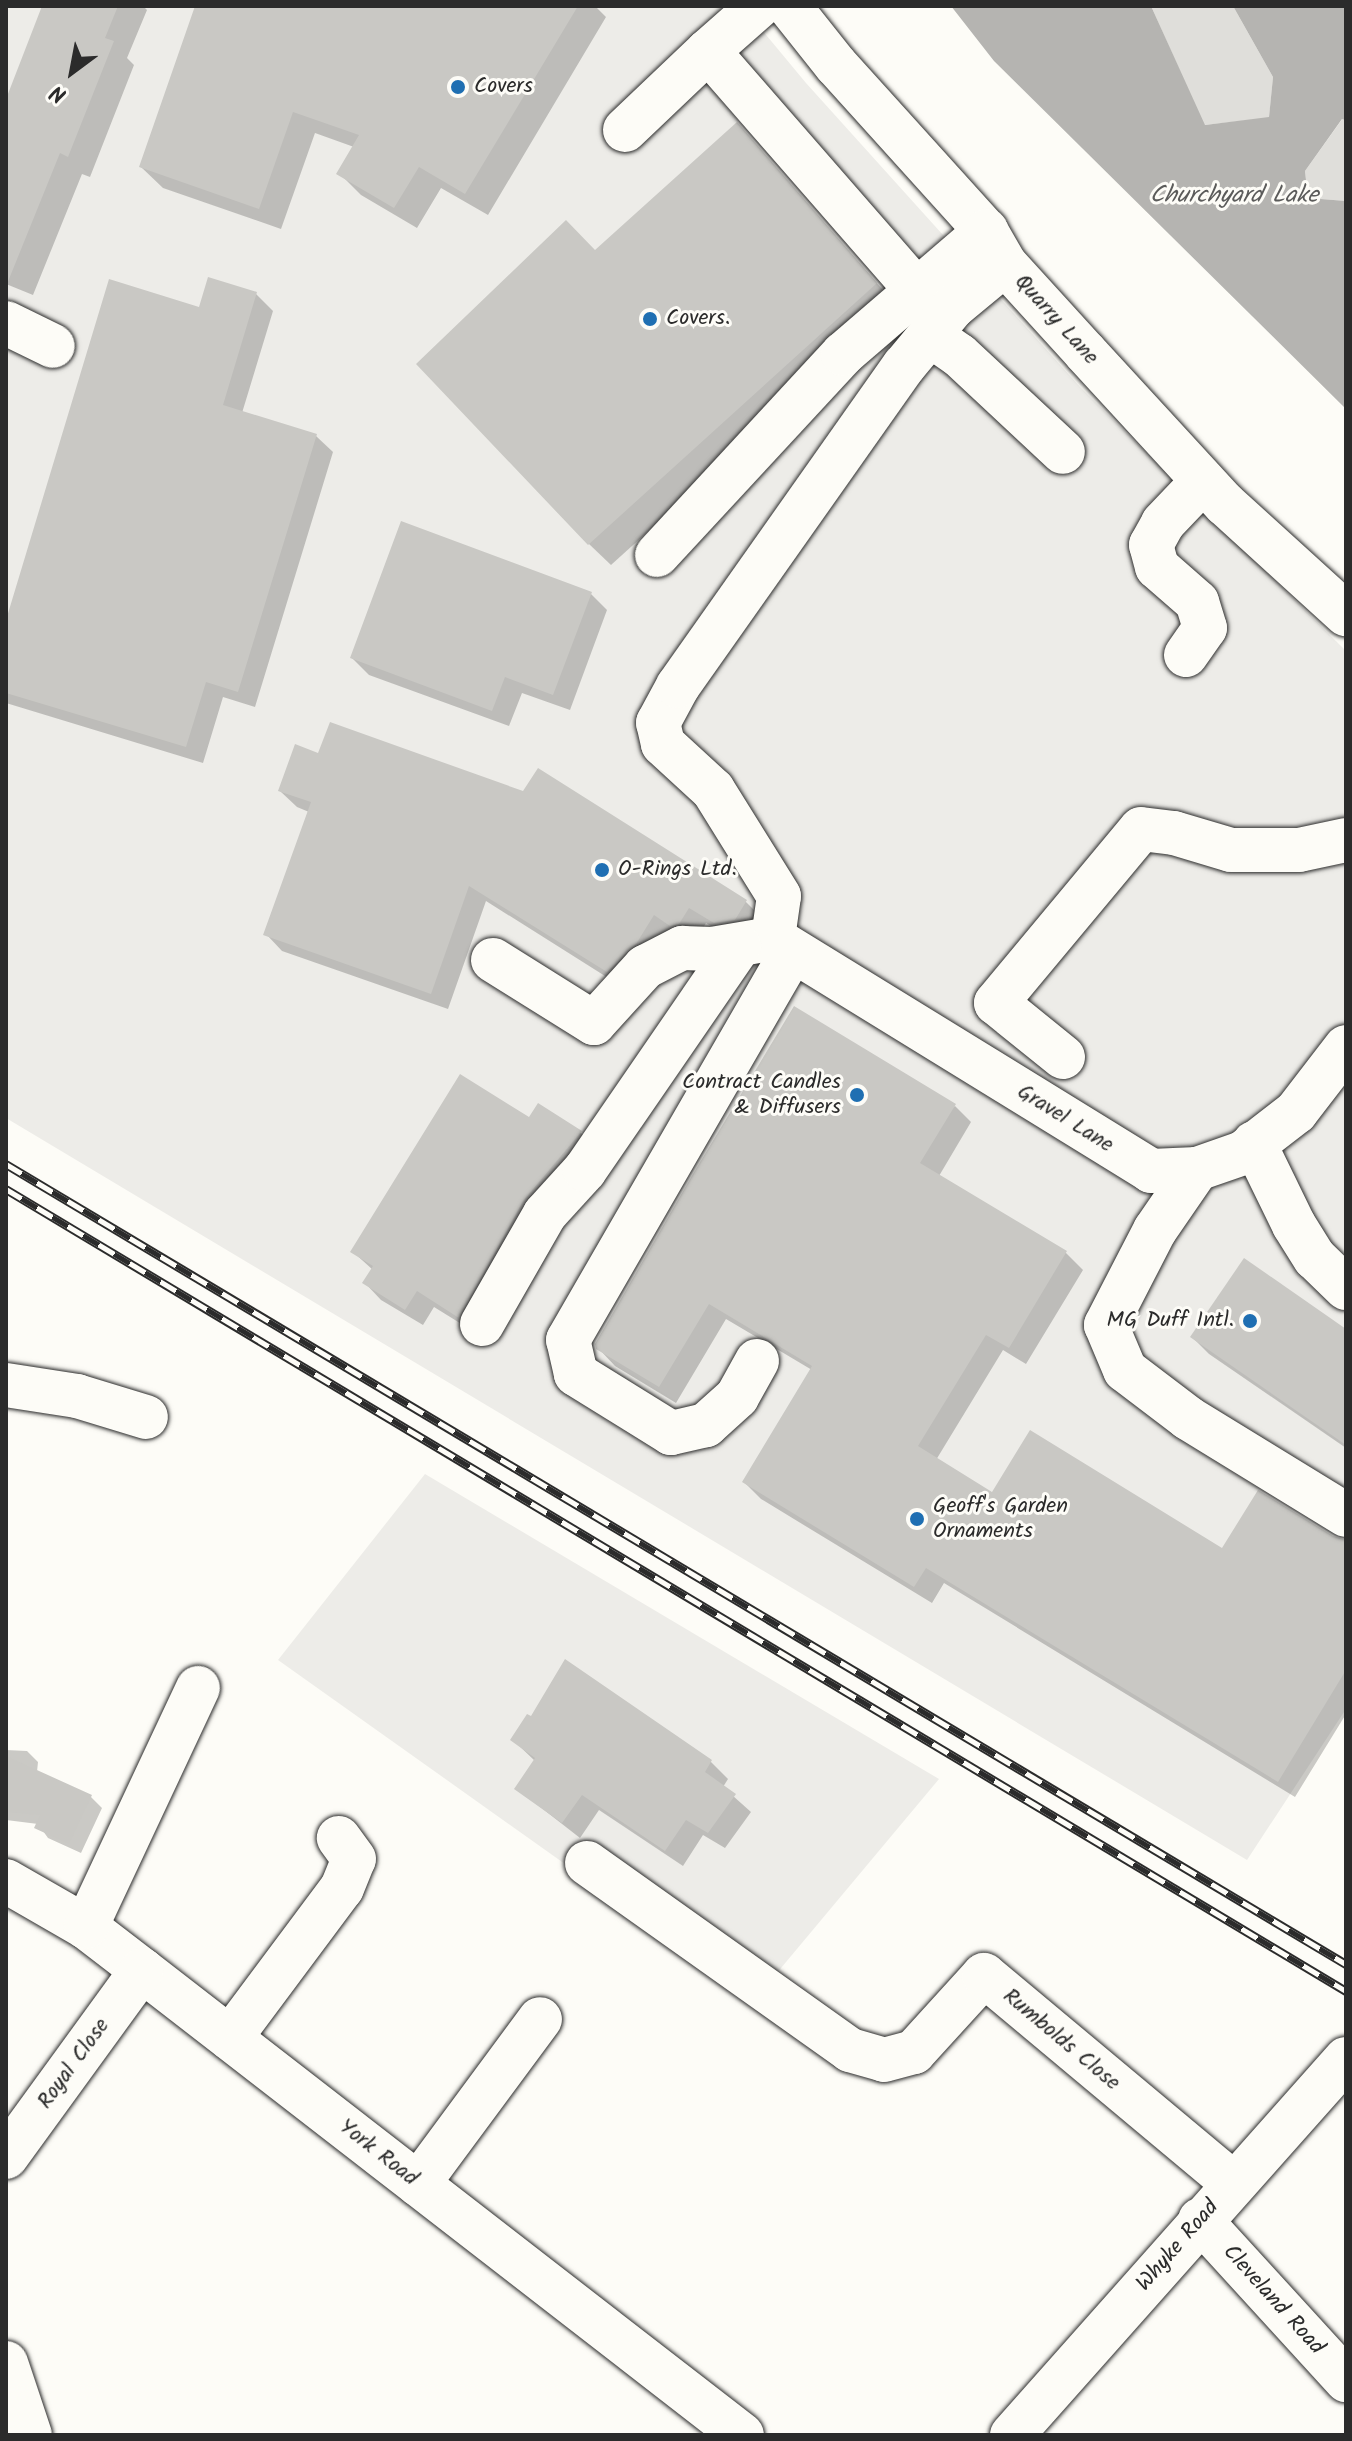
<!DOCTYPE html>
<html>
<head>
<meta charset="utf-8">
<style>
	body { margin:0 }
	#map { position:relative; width:1352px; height:2441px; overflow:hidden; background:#fdfcf7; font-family:Kalam,sans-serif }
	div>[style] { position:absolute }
	.built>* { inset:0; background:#edece8 }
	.green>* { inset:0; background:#dfdeda }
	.water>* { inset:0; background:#b5b4b1 }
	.shadow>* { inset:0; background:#0003 }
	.building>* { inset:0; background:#c9c8c4 }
	.roads { filter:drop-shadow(0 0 2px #2b2b2b) drop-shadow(0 0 2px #2b2b2b) }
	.minor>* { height:44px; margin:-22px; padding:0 22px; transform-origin:22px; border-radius:22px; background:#fdfcf7 }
	.major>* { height:44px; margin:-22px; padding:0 22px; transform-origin:22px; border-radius:22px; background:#fdfcf7 }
	.rail>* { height:9px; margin-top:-4.5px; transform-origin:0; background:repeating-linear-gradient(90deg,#fdfcf7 0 18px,#2b2b2b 0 36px); box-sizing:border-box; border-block:2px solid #2b2b2b }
	.dots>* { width:22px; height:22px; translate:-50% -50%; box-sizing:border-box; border:4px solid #fdfcf7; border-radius:50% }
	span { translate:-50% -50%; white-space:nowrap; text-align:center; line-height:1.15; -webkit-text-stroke:6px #fdfcf7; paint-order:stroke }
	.poi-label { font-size:22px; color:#2b2b2b }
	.left { translate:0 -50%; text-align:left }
	.right { translate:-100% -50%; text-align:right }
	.street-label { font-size:22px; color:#2b2b2b }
	.water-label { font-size:24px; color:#5b5b5a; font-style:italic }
	.frame { position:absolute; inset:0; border:8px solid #2b2b2b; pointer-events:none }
	.north { position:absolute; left:32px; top:32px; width:80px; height:80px; -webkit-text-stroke:6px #fdfcf7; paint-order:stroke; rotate:212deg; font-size:22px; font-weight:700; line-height:32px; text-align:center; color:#2b2b2b }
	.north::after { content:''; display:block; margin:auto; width:28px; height:36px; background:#2b2b2b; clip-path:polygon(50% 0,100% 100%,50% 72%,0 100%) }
</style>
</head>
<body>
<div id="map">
	<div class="built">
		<div style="clip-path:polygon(6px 6px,742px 6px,806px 83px,1080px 387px,1346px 651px,1346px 1709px,1247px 1860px,6px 1118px)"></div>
		<div style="clip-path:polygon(425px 1474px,939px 1779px,755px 1999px,278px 1660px)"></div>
	</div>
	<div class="green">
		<div style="clip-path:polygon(1151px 6px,1233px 6px,1273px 77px,1269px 118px,1204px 125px)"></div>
		<div style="clip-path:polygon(1343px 118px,1346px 120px,1346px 201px,1308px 198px,1305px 171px)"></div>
	</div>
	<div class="water">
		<div style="clip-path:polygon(951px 6px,1151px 6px,1205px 125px,1269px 117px,1273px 77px,1233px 6px,1346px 6px,1346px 120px,1342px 119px,1305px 171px,1308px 198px,1346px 201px,1346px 409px,994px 61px)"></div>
	</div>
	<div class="shadow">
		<div style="clip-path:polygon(44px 6px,143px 6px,147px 10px,127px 58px,134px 65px,90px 177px,82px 174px,33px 295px,6px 284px,6px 105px)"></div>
		<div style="clip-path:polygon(197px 6px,595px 6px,606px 17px,488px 215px,441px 188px,417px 228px,361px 195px,339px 173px,354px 147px,315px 133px,281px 229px,163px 188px,141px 167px)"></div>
		<div style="clip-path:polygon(737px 125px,897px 306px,611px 565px,589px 544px,595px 252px)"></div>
		<div style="clip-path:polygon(256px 294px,273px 311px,242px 413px,316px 436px,333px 452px,255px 707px,223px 697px,203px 763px,6px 703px,6px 627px,200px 309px)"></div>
		<div style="clip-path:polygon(590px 593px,607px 610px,570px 710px,522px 693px,509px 726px,369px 675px,352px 658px)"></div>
		<div style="clip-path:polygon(280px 791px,746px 902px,762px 918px,732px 939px,706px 923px,696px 940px,624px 988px,486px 901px,448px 1009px,282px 951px,266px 934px,309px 812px,297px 807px)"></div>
		<div style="clip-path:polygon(955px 1106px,971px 1122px,939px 1176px,1066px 1253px,1083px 1270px,1026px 1364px,1003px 1350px,936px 1460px,993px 1495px,1223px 1550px,1332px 1538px,1346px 1542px,1346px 1714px,1295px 1797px,944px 1583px,932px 1603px,761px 1499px,744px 1482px,812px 1370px,726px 1319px,676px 1403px,615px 1366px,598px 1348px)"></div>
		<div style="clip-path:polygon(530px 1119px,580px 1132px,597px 1149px,476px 1333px,434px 1307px,423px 1325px,381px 1300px,365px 1283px,373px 1270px,352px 1251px)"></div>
		<div style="clip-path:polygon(1346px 1331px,1346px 1448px,1209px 1354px,1192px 1337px)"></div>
		<div style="clip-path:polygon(565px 1662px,711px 1762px,728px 1779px,723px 1787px,751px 1812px,725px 1848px,703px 1835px,683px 1866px,599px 1810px,580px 1838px,516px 1788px,535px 1761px,513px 1740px,532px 1718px)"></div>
		<div style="clip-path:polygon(6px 1750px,27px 1751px,38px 1762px,37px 1772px,91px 1797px,102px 1808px,81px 1853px,48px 1838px,38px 1824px,6px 1820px)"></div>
	</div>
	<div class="building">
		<div style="clip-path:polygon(42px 6px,118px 6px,105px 38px,114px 41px,68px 157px,60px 153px,7px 284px,6px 99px)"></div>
		<div style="clip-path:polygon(195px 6px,578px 6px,465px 194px,419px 167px,394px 208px,336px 174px,359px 135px,293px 112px,259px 209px,139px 167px)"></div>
		<div style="clip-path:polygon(737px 122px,877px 283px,588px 545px,416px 364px,566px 220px,595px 250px)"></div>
		<div style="clip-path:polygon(208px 277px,257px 292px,223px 405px,317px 434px,238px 692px,206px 682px,186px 747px,6px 693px,6px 620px,109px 279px,199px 307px)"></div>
		<div style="clip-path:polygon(401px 521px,592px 592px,553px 695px,505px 677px,492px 711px,350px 658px)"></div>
		<div style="clip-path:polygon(330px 722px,523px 791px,538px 768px,747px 900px,735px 920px,714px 923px,689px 908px,679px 924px,670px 926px,654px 915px,636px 944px,607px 972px,469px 886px,431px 994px,263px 935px,311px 802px,278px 791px,295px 744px,318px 753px)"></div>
		<div style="clip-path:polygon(794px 1006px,956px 1104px,920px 1163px,1067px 1251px,1009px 1348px,986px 1335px,918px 1446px,992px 1492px,1030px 1430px,1222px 1548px,1258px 1490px,1333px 1536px,1346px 1540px,1346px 1670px,1278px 1782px,926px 1568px,914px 1587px,742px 1482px,812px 1366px,709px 1304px,659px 1387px,596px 1349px,595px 1344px,693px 1174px)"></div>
		<div style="clip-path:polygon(460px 1074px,529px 1117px,538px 1103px,582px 1131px,523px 1201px,459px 1318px,417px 1291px,405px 1310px,362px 1283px,373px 1266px,350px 1252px)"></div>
		<div style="clip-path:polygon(1244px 1258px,1346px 1329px,1346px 1445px,1190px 1337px)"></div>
		<div style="clip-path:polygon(565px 1659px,712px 1760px,705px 1772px,736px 1794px,708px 1833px,686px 1820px,665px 1851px,582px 1795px,562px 1823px,514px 1789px,535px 1758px,510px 1740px,527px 1714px,531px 1716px)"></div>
		<div style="clip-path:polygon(6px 1756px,92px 1795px,69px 1844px,34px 1828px,40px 1815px,6px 1812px)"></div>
	</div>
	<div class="roads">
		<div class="minor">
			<div style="left:759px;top:6px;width:68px;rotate:138.6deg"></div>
			<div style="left:708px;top:51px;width:318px;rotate:48.9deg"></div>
			<div style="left:789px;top:6px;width:75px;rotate:51.5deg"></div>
			<div style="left:836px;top:65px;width:224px;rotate:47.9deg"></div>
			<div style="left:986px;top:231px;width:38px;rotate:60deg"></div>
			<div style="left:1005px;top:264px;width:119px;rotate:47.7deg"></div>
			<div style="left:1085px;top:352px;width:207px;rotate:47.4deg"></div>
			<div style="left:1225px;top:504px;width:164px;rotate:42.3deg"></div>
			<div style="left:625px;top:130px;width:115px;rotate:-43.6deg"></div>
			<div style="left:6px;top:323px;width:52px;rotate:26.1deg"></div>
			<div style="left:930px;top:335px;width:35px;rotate:35deg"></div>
			<div style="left:959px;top:355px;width:142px;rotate:43deg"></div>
			<div style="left:657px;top:555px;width:274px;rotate:-47.2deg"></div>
			<div style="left:843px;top:354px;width:189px;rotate:-40.7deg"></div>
			<div style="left:1186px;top:655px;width:33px;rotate:-55deg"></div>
			<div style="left:1205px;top:628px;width:27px;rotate:-107deg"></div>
			<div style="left:1197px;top:602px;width:53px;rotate:-138.8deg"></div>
			<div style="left:1157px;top:567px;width:23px;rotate:-105deg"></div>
			<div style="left:1151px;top:545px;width:25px;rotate:-61deg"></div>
			<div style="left:1163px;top:523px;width:58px;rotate:-46.4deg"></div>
			<div style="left:773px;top:938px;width:42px;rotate:-81.9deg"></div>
			<div style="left:779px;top:896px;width:125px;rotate:-121.9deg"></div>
			<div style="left:713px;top:790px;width:68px;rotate:-137.4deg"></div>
			<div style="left:663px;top:744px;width:22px;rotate:-103deg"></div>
			<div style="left:658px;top:723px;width:42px;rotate:-61.6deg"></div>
			<div style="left:678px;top:686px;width:392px;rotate:-54.8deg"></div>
			<div style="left:904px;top:366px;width:77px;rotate:-50.3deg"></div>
			<div style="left:953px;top:307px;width:67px;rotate:-39.6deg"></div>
			<div style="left:773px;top:938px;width:444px;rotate:31.6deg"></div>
			<div style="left:1151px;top:1171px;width:46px;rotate:-2.5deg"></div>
			<div style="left:1197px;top:1169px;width:49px;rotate:-19.2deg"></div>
			<div style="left:1243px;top:1153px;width:67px;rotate:-37.7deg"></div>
			<div style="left:1296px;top:1112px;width:82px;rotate:-52.4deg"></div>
			<div style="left:493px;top:960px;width:119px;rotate:32deg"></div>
			<div style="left:594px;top:1023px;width:76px;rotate:-47.7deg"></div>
			<div style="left:645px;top:967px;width:42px;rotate:-27.2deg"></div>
			<div style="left:682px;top:948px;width:30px;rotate:2deg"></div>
			<div style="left:712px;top:949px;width:48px;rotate:-9.7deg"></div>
			<div style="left:1063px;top:1057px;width:86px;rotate:-141.1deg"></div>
			<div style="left:996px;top:1003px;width:226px;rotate:-50.2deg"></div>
			<div style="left:1141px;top:829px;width:33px;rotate:7deg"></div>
			<div style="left:1174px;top:833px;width:59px;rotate:16.6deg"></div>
			<div style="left:1231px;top:850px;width:68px"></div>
			<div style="left:1299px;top:850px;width:48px;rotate:-12deg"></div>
			<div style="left:1254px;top:1143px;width:91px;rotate:64deg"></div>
			<div style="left:1294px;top:1225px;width:39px;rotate:58deg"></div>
			<div style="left:1315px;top:1258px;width:43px;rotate:44.1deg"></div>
			<div style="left:1197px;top:1169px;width:74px;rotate:124.5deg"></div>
			<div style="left:1155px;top:1230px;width:107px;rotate:117.3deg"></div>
			<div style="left:1106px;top:1325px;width:49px;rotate:67.1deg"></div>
			<div style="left:1125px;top:1370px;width:79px;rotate:37.3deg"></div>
			<div style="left:1188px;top:1418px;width:185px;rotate:31.5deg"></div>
			<div style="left:482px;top:1324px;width:127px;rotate:-60.2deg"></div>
			<div style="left:545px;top:1214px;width:59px;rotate:-47.7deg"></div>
			<div style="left:585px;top:1170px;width:272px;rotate:-55.5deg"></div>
			<div style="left:757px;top:1361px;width:41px;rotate:119.1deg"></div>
			<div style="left:737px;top:1397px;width:42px;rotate:137.9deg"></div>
			<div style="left:706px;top:1425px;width:36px;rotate:167deg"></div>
			<div style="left:671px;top:1433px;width:112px;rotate:-148.2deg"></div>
			<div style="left:576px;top:1374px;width:35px;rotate:-103deg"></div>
			<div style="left:568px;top:1340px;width:449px;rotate:-60deg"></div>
			<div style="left:6px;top:1385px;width:72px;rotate:8.8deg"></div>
			<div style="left:77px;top:1396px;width:72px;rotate:16.9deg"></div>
			<div style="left:587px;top:1863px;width:323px;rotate:35.4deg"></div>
			<div style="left:850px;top:2050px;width:35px;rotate:16deg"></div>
			<div style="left:884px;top:2060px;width:31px;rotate:-15deg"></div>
			<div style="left:914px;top:2052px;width:104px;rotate:-47.7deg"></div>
			<div style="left:984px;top:1975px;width:324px;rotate:39.9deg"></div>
			<div style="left:6px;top:1881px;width:92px;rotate:29.9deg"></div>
			<div style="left:86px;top:1927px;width:71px;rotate:37.5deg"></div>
			<div style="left:142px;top:1970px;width:759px;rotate:37.78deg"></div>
			<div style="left:86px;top:1927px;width:264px;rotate:-64.9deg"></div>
			<div style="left:230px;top:2038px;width:187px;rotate:-53.3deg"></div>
			<div style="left:342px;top:1888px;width:31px;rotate:-68deg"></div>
			<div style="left:354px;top:1859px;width:26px;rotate:-126deg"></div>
			<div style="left:6px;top:2157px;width:231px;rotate:-54deg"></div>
			<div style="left:418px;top:2184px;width:205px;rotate:-53.5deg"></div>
			<div style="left:1200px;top:2220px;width:217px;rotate:47.6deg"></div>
			<div style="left:6px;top:2363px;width:76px;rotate:71.6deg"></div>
		</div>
		<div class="major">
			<div style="left:1012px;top:2435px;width:503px;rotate:-48.39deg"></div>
		</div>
	</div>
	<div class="rail">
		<div style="left:6px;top:1164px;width:1561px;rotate:30.84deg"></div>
		<div style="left:6px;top:1189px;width:1562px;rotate:30.9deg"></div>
	</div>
	<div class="dots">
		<div style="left:458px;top:87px;background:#1f6fb2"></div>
		<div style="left:650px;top:319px;background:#1f6fb2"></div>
		<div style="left:602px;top:870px;background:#1f6fb2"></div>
		<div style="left:857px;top:1095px;background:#1f6fb2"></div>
		<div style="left:1250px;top:1321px;background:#1f6fb2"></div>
		<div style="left:917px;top:1519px;background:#1f6fb2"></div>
	</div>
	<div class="poi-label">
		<span class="left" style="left:474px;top:87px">Covers</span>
		<span class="left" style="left:666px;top:319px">Covers.</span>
		<span class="left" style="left:618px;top:870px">O-Rings Ltd.</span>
		<span class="right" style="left:841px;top:1095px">Contract Candles<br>&amp; Diffusers</span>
		<span class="right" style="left:1234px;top:1321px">MG Duff Intl.</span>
		<span class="left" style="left:933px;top:1519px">Geoff's Garden<br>Ornaments</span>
	</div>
	<div class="street-label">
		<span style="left:1056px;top:320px;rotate:48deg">Quarry Lane</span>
		<span style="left:1065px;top:1119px;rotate:32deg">Gravel Lane</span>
		<span style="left:1061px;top:2040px;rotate:40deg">Rumbolds Close</span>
		<span style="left:74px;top:2064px;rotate:-54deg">Royal Close</span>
		<span style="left:378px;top:2153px;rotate:38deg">York Road</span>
		<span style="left:1178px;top:2246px;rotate:-49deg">Whyke Road</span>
		<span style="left:1273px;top:2300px;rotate:48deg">Cleveland Road</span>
	</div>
	<div class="water-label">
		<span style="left:1234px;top:196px">Churchyard Lake</span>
	</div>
	<div class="frame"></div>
	<div class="north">N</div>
</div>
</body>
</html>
